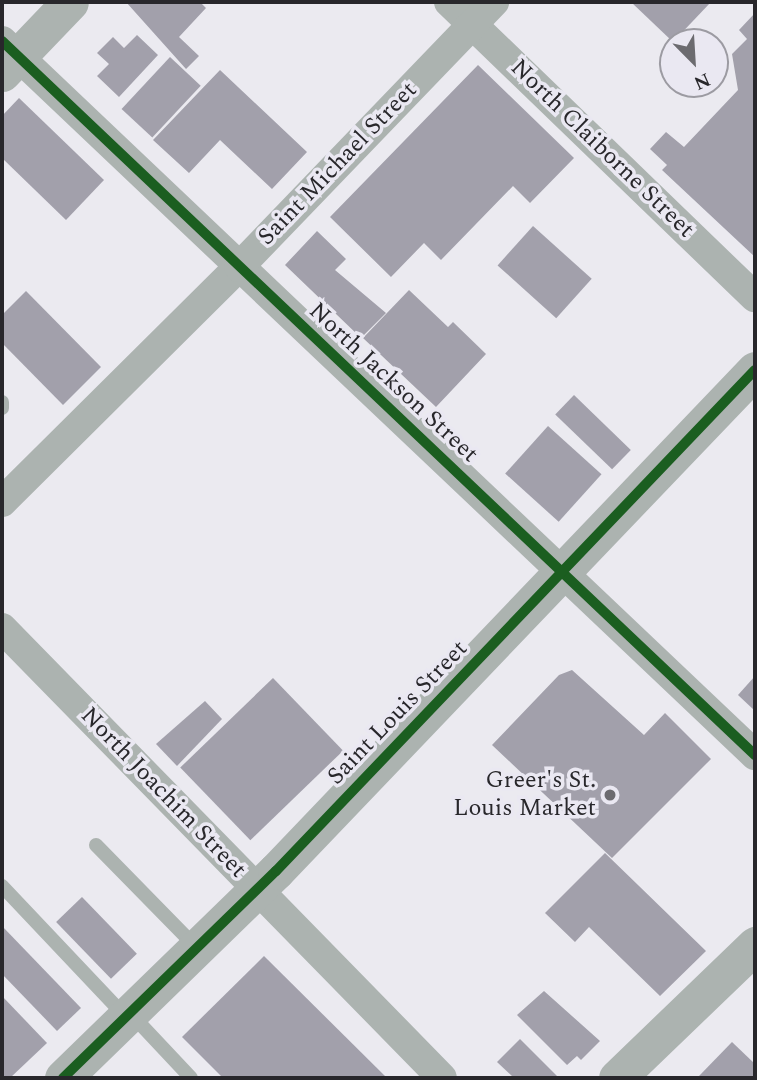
<!DOCTYPE html>
<html>
<head>
<meta charset="utf-8">
<style>
	body { margin:0 }
	#map { position:relative; width:757px; height:1080px; overflow:hidden; background:#ebeaf0; font-family:Spectral,serif }
	div>[style] { position:absolute }
	.building>* { inset:0; background:#a2a0ab; transform-origin:0 0 }
	.service>* { height:14px; margin:-7px; padding:0 7px; transform-origin:7px; border-radius:7px; background:#acb3b0 }
	.minor>* { height:30px; margin:-15px; padding:0 15px; transform-origin:15px; border-radius:15px; background:#acb3b0 }
	.tertiary>* { height:37px; margin:-18.5px; padding:0 18.5px; transform-origin:18.5px; border-radius:18.5px; background:#acb3b0 }
	.cycleway>* { height:10px; margin:-5px; padding:0 5px; transform-origin:5px; border-radius:5px; background:#1b5e20 }
	.dots>* { width:19px; height:19px; translate:-50% -50%; box-sizing:border-box; border:4px solid #eae8f2; border-radius:50% }
	span { translate:-50% -50%; white-space:nowrap; text-align:center; line-height:1.15; -webkit-text-stroke:7px #eae8f2; paint-order:stroke }
	.street-label { font-size:24px; color:#28272b }
	.poi-label { font-size:24px; color:#28272b }
	.right { translate:-100% -50%; text-align:right }
	.frame { position:absolute; inset:0; border:4px solid #28272b; pointer-events:none }
	.north { position:absolute; left:659px; top:28px; width:70px; height:70px; box-sizing:border-box; background:#eae8f2; border:2px solid #9c9ba2; border-radius:50%; rotate:156deg; font-size:19px; font-weight:700; line-height:28px; text-align:center; color:#28272b }
	.north::after { content:''; display:block; margin:auto; width:24px; height:32px; background:#6c6b70; clip-path:polygon(50% 0,100% 100%,50% 72%,0 100%) }
</style>
</head>
<body>
<div id="map">
	<div class="building">
		<div style="clip-path:polygon(126px 2px,200px 2px,206px 8px,179px 37px,199px 56px,186px 69px)"></div>
		<div style="clip-path:polygon(631px 2px,711px 2px,673px 42px)"></div>
		<div style="clip-path:polygon(755px 13px,755px 257px,662px 170px,667px 165px,650px 149px,666px 132px,684px 147px,738px 90px,732px 54px,747px 39px,739px 30px)"></div>
		<div style="clip-path:polygon(137px 35px,158px 55px,119px 97px,97px 76px,109px 64px,97px 53px,113px 37px,124px 48px)"></div>
		<div style="left:170px;top:57px;width:42px;height:71px;rotate:43deg"></div>
		<div style="clip-path:polygon(478px 65px,574px 158px,530px 203px,513px 186px,441px 260px,424px 243px,391px 277px,330px 217px)"></div>
		<div style="clip-path:polygon(220px 70px,307px 152px,272px 189px,220px 140px,189px 173px,153px 140px)"></div>
		<div style="clip-path:polygon(19px 98px,104px 180px,66px 220px,2px 158px,2px 116px)"></div>
		<div style="left:533px;top:226px;width:79px;height:53px;rotate:42deg"></div>
		<div style="clip-path:polygon(317px 231px,346px 259px,335px 270px,386px 313px,361px 338px,285px 265px)"></div>
		<div style="clip-path:polygon(409px 290px,448px 327px,453px 322px,486px 354px,436px 407px,363px 338px)"></div>
		<div style="clip-path:polygon(26px 291px,101px 367px,63px 405px,2px 343px,2px 315px)"></div>
		<div style="left:574px;top:395px;width:79px;height:27px;rotate:44deg"></div>
		<div style="left:548px;top:426px;width:72px;height:64px;rotate:42deg"></div>
		<div style="clip-path:polygon(572px 670px,644px 735px,665px 713px,711px 759px,612px 858px,492px 745px,559px 675px)"></div>
		<div style="clip-path:polygon(755px 676px,755px 711px,738px 695px)"></div>
		<div style="left:273px;top:678px;width:101px;height:129px;rotate:46deg"></div>
		<div style="clip-path:polygon(205px 701px,222px 719px,177px 766px,156px 744px)"></div>
		<div style="clip-path:polygon(605px 853px,706px 951px,660px 996px,589px 927px,575px 942px,545px 913px)"></div>
		<div style="left:82px;top:897px;width:79px;height:36px;rotate:46deg"></div>
		<div style="clip-path:polygon(2px 926px,81px 1008px,57px 1031px,2px 974px)"></div>
		<div style="clip-path:polygon(264px 956px,387px 1078px,223px 1078px,182px 1037px)"></div>
		<div style="clip-path:polygon(544px 991px,600px 1041px,581px 1060px,577px 1056px,567px 1065px,517px 1015px)"></div>
		<div style="clip-path:polygon(2px 996px,47px 1043px,10px 1078px,2px 1078px)"></div>
		<div style="clip-path:polygon(520px 1039px,559px 1078px,514px 1078px,497px 1062px)"></div>
		<div style="clip-path:polygon(732px 1042px,755px 1064px,755px 1078px,702px 1078px,699px 1076px)"></div>
	</div>
	<div class="service">
		<div style="left:2px;top:402px;width:6px;rotate:90deg"></div>
		<div style="left:96px;top:845px;width:143px;rotate:45.6deg"></div>
		<div style="left:2px;top:886px;width:179px;rotate:46.6deg"></div>
		<div style="left:130px;top:1013px;width:89px;rotate:46.8deg"></div>
	</div>
	<div class="minor">
		<div style="left:449px;top:2px;width:425px;rotate:44deg"></div>
		<div style="left:2px;top:41px;width:1038px;rotate:43.48deg"></div>
		<div style="left:2px;top:502px;width:334px;rotate:-44.8deg"></div>
		<div style="left:239px;top:267px;width:368px;rotate:-46.1deg"></div>
		<div style="left:2px;top:628px;width:629px;rotate:45.64deg"></div>
	</div>
	<div class="tertiary">
		<div style="left:2px;top:73px;width:98px;rotate:-46.2deg"></div>
		<div style="left:63px;top:1078px;width:297px;rotate:-44.2deg"></div>
		<div style="left:276px;top:871px;width:693px;rotate:-46.29deg"></div>
		<div style="left:617px;top:1078px;width:192px;rotate:-43.9deg"></div>
	</div>
	<div class="cycleway">
		<div style="left:2px;top:41px;width:1038px;rotate:43.48deg"></div>
		<div style="left:63px;top:1078px;width:297px;rotate:-44.2deg"></div>
		<div style="left:276px;top:871px;width:693px;rotate:-46.29deg"></div>
	</div>
	<div class="dots">
		<div style="left:610px;top:795px;background:#6c6b70"></div>
	</div>
	<div class="street-label">
		<span style="left:602px;top:149px;rotate:44deg">North Claiborne Street</span>
		<span style="left:338px;top:164px;rotate:-46deg">Saint Michael Street</span>
		<span style="left:393px;top:383px;rotate:43deg">North Jackson Street</span>
		<span style="left:398px;top:713px;rotate:-46deg">Saint Louis Street</span>
		<span style="left:163px;top:793px;rotate:46deg">North Joachim Street</span>
	</div>
	<div class="poi-label">
		<span class="right" style="left:596px;top:795px">Greer's St.<br>Louis Market</span>
	</div>
	<div class="frame"></div>
	<div class="north">N</div>
</div>
</body>
</html>
